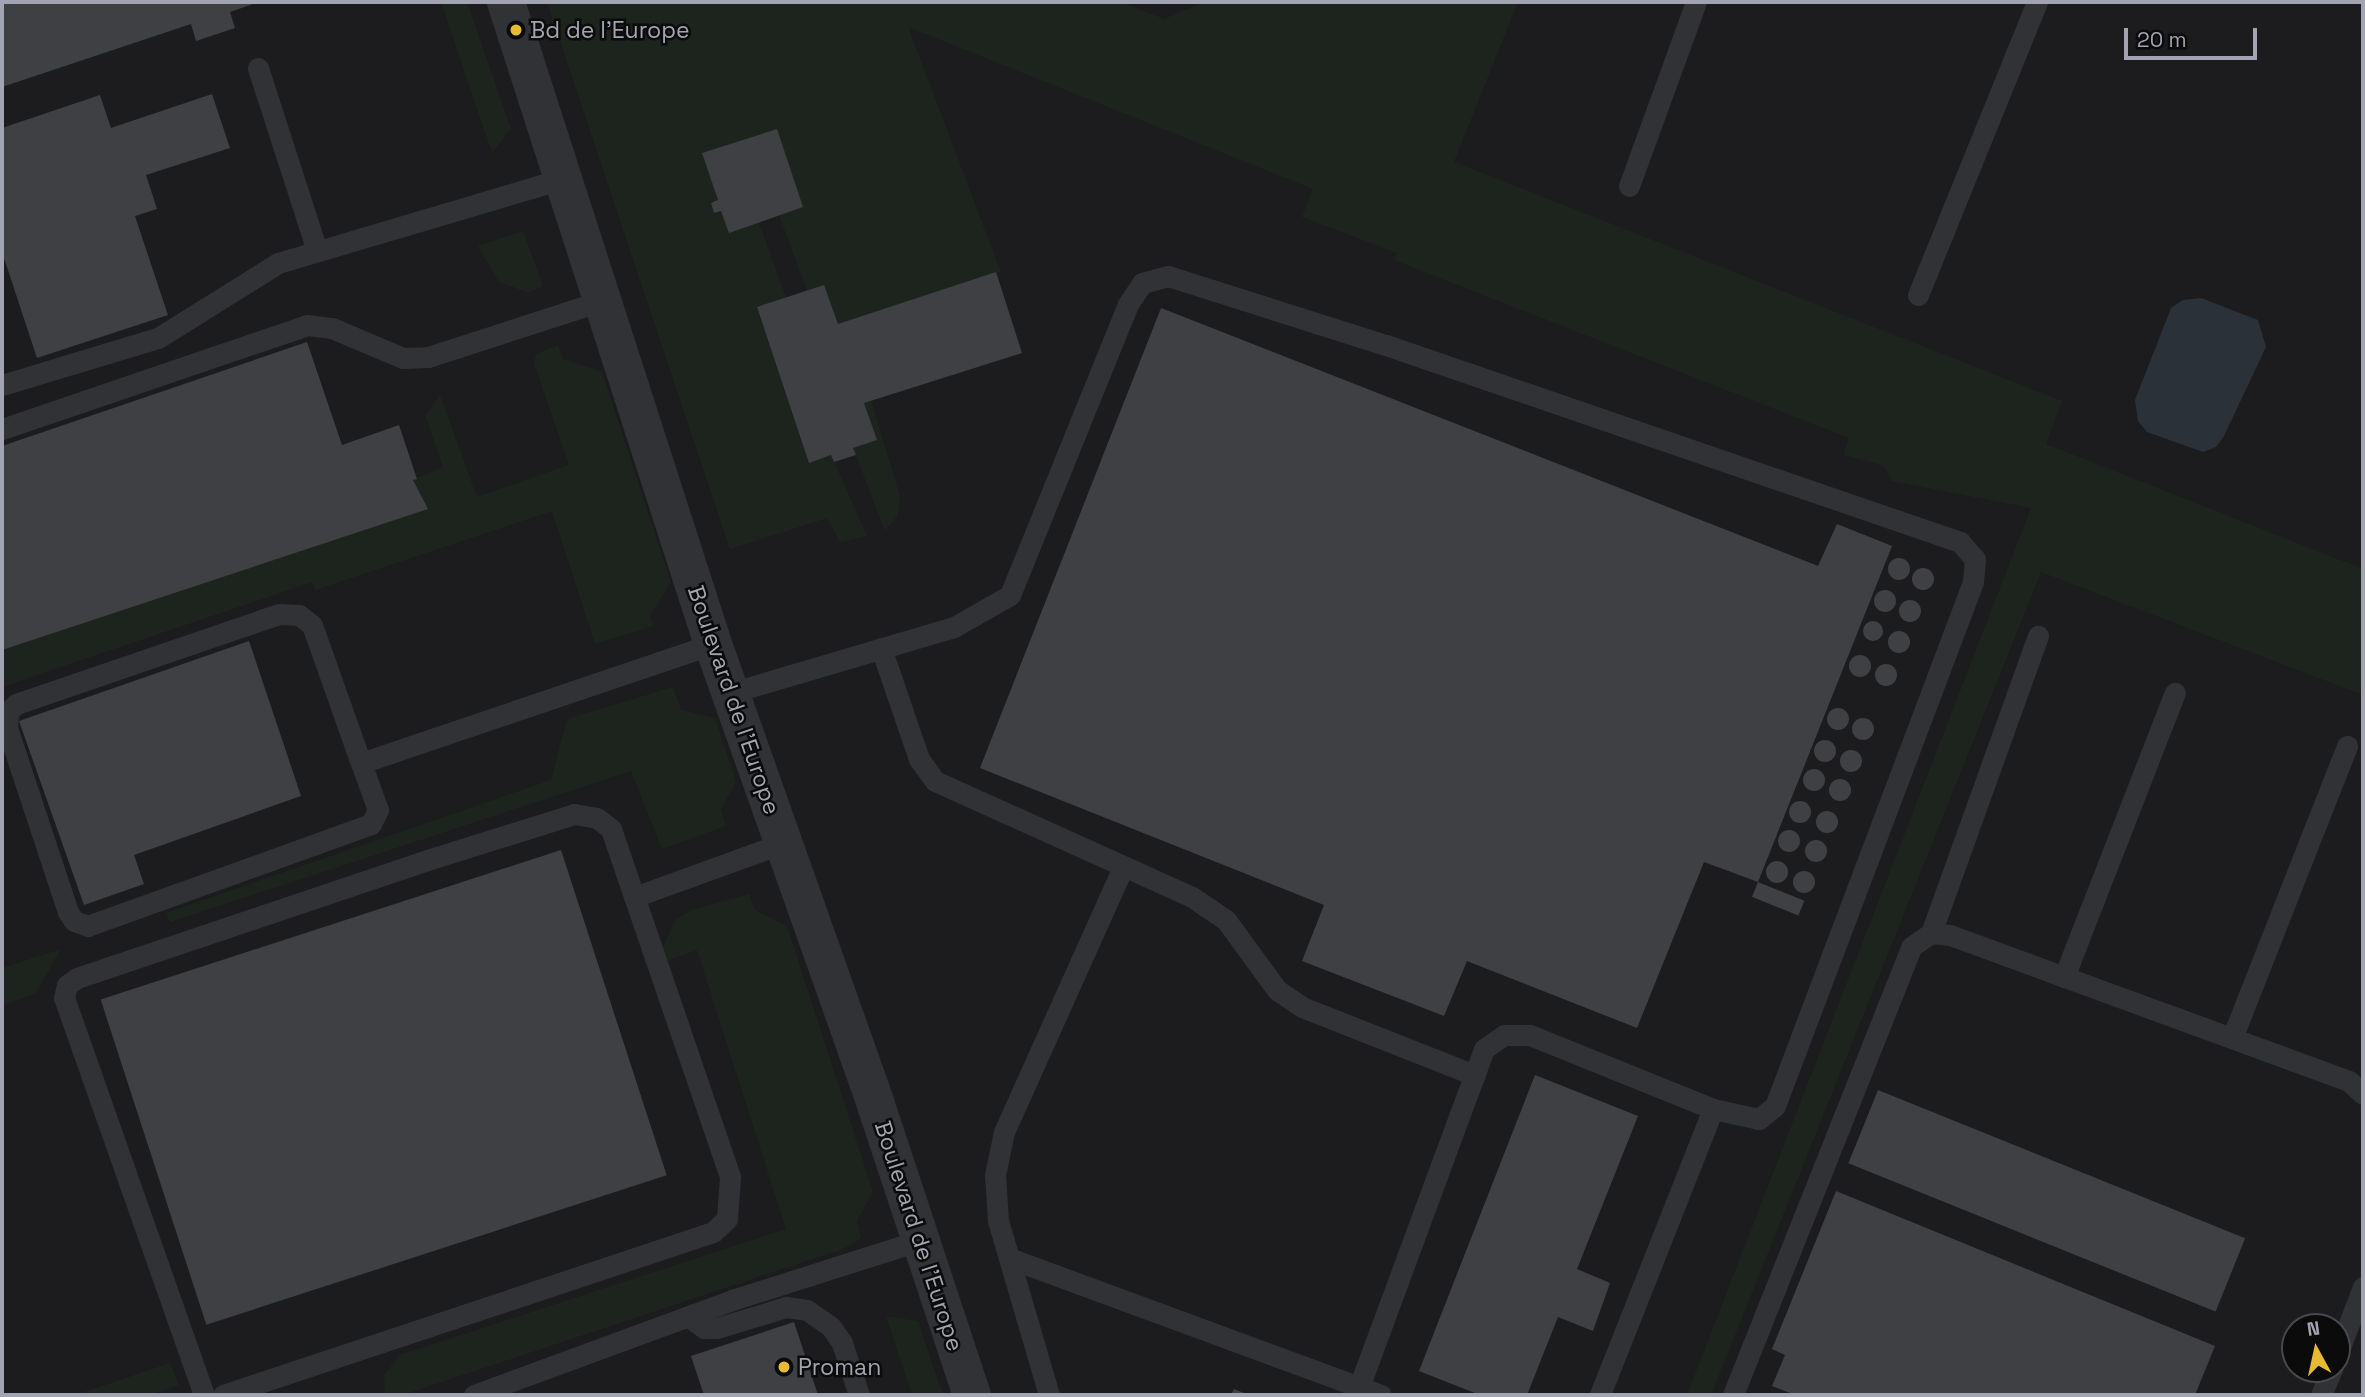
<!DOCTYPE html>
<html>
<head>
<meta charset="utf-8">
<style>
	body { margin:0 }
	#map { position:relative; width:2365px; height:1397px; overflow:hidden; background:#101011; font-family:"Space Grotesk",sans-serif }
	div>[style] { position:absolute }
	.built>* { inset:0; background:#1c1c1e }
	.green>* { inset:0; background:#1d241e }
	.water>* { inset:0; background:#2b3139 }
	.building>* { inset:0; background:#3f4044; transform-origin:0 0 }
	.round { border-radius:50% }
	.service>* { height:21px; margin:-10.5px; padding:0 10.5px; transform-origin:10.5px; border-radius:10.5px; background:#313236 }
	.tertiary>* { height:38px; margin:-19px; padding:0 19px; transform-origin:19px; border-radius:19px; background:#313236 }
	.dots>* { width:19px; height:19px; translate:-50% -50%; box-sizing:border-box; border:4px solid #0b0b0c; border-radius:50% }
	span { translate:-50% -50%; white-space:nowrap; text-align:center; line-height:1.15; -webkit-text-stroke:5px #0b0b0c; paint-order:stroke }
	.poi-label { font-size:23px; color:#a2a5b1 }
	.left { translate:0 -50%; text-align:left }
	.street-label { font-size:23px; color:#a2a5b1 }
	.frame { position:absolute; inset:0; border:4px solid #a2a5b1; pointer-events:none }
	.north { position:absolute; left:2281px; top:1313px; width:70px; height:70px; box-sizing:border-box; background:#0b0b0c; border:2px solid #47494e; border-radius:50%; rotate:352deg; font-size:19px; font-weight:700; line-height:28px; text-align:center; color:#a2a5b1 }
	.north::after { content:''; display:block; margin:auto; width:24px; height:32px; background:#e6bb33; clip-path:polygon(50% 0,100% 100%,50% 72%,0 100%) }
	.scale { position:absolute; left:2124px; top:28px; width:133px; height:32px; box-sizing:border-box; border:4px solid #a2a5b1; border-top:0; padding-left:9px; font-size:21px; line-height:24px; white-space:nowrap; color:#a2a5b1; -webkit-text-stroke:5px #0b0b0c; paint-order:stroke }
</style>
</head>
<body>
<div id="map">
	<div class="built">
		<div style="clip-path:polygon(evenodd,2px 2px,2363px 2px,2363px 1395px,2px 1395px,2px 2px,2295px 1327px,2337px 1327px,2337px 1369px,2295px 1369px,2295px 1327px)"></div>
	</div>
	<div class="green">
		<div style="clip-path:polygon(441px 2px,467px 2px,511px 129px,492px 153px)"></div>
		<div style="clip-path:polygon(547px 2px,1121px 2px,1164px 19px,1205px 2px,1518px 2px,1454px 162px,2062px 401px,2046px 444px,2363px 569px,2363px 695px,2041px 572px,1711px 1395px,1687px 1395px,2031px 508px,1892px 481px,1883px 465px,1843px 455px,1849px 438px,1414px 268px,1395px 260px,1397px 253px,1302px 217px,1313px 189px,908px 27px,1001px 272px,838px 324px,824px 285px,807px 291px,779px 215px,803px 207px,777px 129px,703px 153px,718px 200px,711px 204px,714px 213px,721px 211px,759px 223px,786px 297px,757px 308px,809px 462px,831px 455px,867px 536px,840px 542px,827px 518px,730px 549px)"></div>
		<div style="clip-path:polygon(523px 231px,543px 286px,529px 293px,499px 282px,478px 246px)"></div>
		<div style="clip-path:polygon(558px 345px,563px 359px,602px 372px,671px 582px,650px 616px,653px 626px,595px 644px,552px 511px,315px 590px,312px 582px,2px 687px,2px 649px,427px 509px,413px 480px,443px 467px,425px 415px,440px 395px,477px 497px,569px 465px,534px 363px,536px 354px)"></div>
		<div style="clip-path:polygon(871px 400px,900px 496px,898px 515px,885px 531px,853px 448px,876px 440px,864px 403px)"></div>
		<div style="clip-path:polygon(673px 687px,681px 710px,715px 718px,736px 782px,721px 809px,726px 826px,662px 849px,631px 771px,170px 922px,166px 913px,551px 780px,567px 719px)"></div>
		<div style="clip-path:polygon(749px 894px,755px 910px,787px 926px,873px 1192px,857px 1221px,861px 1238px,843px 1249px,402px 1395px,385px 1395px,384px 1375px,400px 1355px,786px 1229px,697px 950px,667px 960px,663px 947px,675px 920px,692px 910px)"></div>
		<div style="clip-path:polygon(61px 949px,36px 993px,2px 1006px,2px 968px)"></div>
		<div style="clip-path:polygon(886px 1316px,918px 1321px,943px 1395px,912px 1395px)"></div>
		<div style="clip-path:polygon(170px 1363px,179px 1385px,149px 1395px,75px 1395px)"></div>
	</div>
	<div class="water">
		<div style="clip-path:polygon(2201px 298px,2258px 320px,2266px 347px,2224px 436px,2216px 447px,2203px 452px,2147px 432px,2138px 421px,2135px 400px,2171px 308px,2183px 300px)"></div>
	</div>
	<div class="building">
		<div style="clip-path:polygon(2px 2px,259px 2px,230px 12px,235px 28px,196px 41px,191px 24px,2px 87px)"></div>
		<div style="clip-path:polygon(212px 94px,230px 148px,146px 175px,157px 209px,135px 216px,168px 315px,37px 358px,2px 252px,2px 128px,100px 95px,111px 128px)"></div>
		<div style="clip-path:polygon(777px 129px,803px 207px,729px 233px,721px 211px,714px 213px,711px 203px,718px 200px,702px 153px)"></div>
		<div style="clip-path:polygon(996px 272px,1022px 353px,864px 403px,877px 440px,853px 448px,856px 455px,834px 462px,831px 455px,809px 463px,757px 307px,824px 285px,838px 324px)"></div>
		<div style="clip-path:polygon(1161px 308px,1818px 566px,1837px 524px,1892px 546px,1758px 882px,1704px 862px,1637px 1028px,1467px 961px,1444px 1016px,1302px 961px,1324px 905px,980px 768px)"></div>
		<div style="clip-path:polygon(307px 342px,342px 445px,399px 425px,417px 479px,413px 480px,428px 509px,2px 650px,2px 446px)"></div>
		<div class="round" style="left:1888px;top:558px;width:22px;height:22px"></div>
		<div class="round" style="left:1912px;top:568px;width:22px;height:22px"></div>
		<div class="round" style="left:1874px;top:590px;width:22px;height:22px"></div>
		<div class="round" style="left:1899px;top:600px;width:22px;height:22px"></div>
		<div class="round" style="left:1863px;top:621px;width:20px;height:20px"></div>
		<div class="round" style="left:1888px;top:631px;width:22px;height:22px"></div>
		<div style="clip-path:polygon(249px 641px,301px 796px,134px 855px,144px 884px,84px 905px,19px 721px)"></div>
		<div class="round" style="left:1849px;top:655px;width:22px;height:22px"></div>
		<div class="round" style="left:1875px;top:664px;width:22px;height:22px"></div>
		<div class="round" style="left:1827px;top:708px;width:22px;height:22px"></div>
		<div class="round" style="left:1852px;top:718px;width:22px;height:22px"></div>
		<div class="round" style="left:1814px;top:740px;width:22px;height:22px"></div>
		<div class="round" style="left:1840px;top:750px;width:22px;height:22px"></div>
		<div class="round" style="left:1803px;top:769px;width:22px;height:22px"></div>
		<div class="round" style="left:1829px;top:779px;width:22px;height:22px"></div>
		<div class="round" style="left:1789px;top:801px;width:22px;height:22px"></div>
		<div class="round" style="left:1816px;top:811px;width:22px;height:22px"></div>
		<div class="round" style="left:1778px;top:830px;width:22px;height:22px"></div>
		<div class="round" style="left:1805px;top:840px;width:22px;height:22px"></div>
		<div style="left:561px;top:850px;width:342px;height:484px;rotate:72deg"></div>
		<div class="round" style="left:1766px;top:861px;width:22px;height:22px"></div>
		<div class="round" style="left:1793px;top:871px;width:22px;height:22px"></div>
		<div style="left:1758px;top:882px;width:50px;height:16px;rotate:22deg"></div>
		<div style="clip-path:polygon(1535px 1075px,1638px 1116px,1577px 1269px,1610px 1283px,1593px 1331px,1558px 1317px,1527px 1395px,1480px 1395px,1419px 1371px)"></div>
		<div style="left:1878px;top:1090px;width:396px;height:79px;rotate:22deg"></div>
		<div style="clip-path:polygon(1836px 1191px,2215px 1346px,2195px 1395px,1795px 1395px,1772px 1386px,1785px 1355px,1772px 1349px)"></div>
		<div style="clip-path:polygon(794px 1322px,818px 1395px,704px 1395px,691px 1356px)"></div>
		<div style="clip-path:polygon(1234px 1389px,1249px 1395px,1231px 1395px)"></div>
	</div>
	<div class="service">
		<div style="left:258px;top:68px;width:192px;rotate:72.1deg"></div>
		<div style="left:1629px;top:186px;width:196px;rotate:-70deg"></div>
		<div style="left:1918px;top:295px;width:316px;rotate:-67.9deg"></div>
		<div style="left:2px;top:385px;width:163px;rotate:-16.8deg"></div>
		<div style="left:158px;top:338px;width:142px;rotate:-32deg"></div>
		<div style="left:278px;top:263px;width:299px;rotate:-16.5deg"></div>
		<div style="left:2px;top:429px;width:322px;rotate:-18.8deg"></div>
		<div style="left:307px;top:325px;width:25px;rotate:7deg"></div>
		<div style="left:332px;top:328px;width:77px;rotate:22.9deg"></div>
		<div style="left:403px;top:358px;width:25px;rotate:-2deg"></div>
		<div style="left:428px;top:357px;width:186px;rotate:-17.9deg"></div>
		<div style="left:881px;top:648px;width:117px;rotate:71.1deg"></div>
		<div style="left:919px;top:759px;width:27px;rotate:54deg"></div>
		<div style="left:935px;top:781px;width:282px;rotate:24.3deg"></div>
		<div style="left:1192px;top:897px;width:41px;rotate:34.1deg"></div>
		<div style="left:1226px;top:920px;width:87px;rotate:53.9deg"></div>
		<div style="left:1277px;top:990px;width:30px;rotate:34deg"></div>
		<div style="left:1302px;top:1007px;width:186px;rotate:21.5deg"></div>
		<div style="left:730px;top:693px;width:234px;rotate:-16.4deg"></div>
		<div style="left:954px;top:627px;width:64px;rotate:-29.7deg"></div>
		<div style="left:1010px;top:595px;width:314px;rotate:-67.9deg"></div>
		<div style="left:1128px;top:304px;width:25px;rotate:-56deg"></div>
		<div style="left:1142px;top:283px;width:27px;rotate:-15deg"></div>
		<div style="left:1168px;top:276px;width:229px;rotate:17.6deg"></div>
		<div style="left:1386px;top:345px;width:607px;rotate:18.94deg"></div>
		<div style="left:1960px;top:542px;width:23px;rotate:49deg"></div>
		<div style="left:1975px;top:559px;width:23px;rotate:95deg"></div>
		<div style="left:1973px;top:582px;width:560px;rotate:110.7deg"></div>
		<div style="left:1775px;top:1106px;width:21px;rotate:141deg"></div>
		<div style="left:1759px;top:1119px;width:47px;rotate:-167.7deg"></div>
		<div style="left:1713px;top:1109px;width:308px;rotate:111.6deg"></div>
		<div style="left:361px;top:763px;width:50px;rotate:70.1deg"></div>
		<div style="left:378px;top:810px;width:16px;rotate:117deg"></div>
		<div style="left:371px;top:824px;width:301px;rotate:160.2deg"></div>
		<div style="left:88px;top:926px;width:15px;rotate:-160deg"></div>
		<div style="left:74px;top:921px;width:11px;rotate:-124deg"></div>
		<div style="left:68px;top:912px;width:194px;rotate:-108.3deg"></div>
		<div style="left:7px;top:728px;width:16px;rotate:-86deg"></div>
		<div style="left:8px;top:712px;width:11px;rotate:-45deg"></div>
		<div style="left:16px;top:704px;width:278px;rotate:-18.9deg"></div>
		<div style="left:279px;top:614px;width:20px;rotate:3deg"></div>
		<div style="left:299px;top:615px;width:16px;rotate:38deg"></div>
		<div style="left:312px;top:625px;width:146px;rotate:70.5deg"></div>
		<div style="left:361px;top:763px;width:372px;rotate:-18.7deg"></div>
		<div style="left:634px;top:897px;width:158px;rotate:-19.9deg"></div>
		<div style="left:1931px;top:933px;width:316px;rotate:-70.2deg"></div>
		<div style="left:2064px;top:977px;width:305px;rotate:-68.7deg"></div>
		<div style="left:2232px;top:1038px;width:314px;rotate:-68.5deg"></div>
		<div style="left:1009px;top:1258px;width:396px;rotate:20.2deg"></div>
		<div style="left:689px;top:1317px;width:19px;rotate:36deg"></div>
		<div style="left:704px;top:1328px;width:13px"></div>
		<div style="left:717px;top:1328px;width:72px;rotate:-16.9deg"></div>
		<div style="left:786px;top:1307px;width:21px;rotate:8deg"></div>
		<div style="left:807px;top:1310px;width:29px;rotate:35deg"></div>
		<div style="left:831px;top:1327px;width:19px;rotate:55deg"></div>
		<div style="left:842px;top:1343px;width:55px;rotate:71.9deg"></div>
		<div style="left:2337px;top:1355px;width:73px;rotate:-69.1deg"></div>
		<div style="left:1359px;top:1387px;width:360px;rotate:-69.7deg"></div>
		<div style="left:1484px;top:1049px;width:24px;rotate:-35deg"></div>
		<div style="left:1504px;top:1035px;width:26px"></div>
		<div style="left:1530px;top:1035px;width:197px;rotate:22deg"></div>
		<div style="left:204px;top:1395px;width:421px;rotate:-109.4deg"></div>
		<div style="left:64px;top:998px;width:13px;rotate:-77deg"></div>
		<div style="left:67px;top:985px;width:12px;rotate:-35deg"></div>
		<div style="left:77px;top:978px;width:380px;rotate:-18.6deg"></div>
		<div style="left:437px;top:857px;width:144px;rotate:-17.4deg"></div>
		<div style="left:574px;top:814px;width:23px;rotate:10deg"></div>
		<div style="left:597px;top:818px;width:18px;rotate:38deg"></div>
		<div style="left:611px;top:829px;width:368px;rotate:71.1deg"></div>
		<div style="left:730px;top:1177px;width:42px;rotate:94.1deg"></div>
		<div style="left:727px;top:1219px;width:19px;rotate:137deg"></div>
		<div style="left:713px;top:1232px;width:516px;rotate:161.6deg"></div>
		<div style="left:474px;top:1395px;width:275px;rotate:-20.2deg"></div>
		<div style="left:732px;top:1300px;width:198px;rotate:-17.6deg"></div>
		<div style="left:1049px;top:1395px;width:181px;rotate:-106.3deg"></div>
		<div style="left:998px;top:1221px;width:46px;rotate:-93.7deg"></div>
		<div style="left:995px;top:1175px;width:44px;rotate:-78.2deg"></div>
		<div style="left:1004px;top:1132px;width:290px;rotate:-65.8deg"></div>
		<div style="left:1733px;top:1395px;width:482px;rotate:-68.3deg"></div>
		<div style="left:1911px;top:947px;width:24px;rotate:-35deg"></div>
		<div style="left:1931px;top:933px;width:19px;rotate:6deg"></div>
		<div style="left:1950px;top:935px;width:425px;rotate:20.1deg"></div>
		<div style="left:2349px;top:1081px;width:19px;rotate:43deg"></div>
		<div style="left:2321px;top:1395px;width:28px;rotate:-67deg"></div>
	</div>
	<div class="tertiary">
		<div style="left:506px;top:2px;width:675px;rotate:72.13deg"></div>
		<div style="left:713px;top:644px;width:486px;rotate:70.5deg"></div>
		<div style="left:875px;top:1102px;width:309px;rotate:71.7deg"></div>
	</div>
	<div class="dots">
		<div style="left:516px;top:30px;background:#e6bb33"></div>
		<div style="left:784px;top:1367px;background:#e6bb33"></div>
	</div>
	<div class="poi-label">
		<span class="left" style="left:530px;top:30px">Bd de l'Europe</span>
		<span class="left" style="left:798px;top:1367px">Proman</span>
	</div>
	<div class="street-label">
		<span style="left:734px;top:700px;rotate:71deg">Boulevard de l'Europe</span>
		<span style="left:919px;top:1236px;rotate:72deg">Boulevard de l'Europe</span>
	</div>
	<div class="frame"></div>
	<div class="north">N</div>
	<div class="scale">20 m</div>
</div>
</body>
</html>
